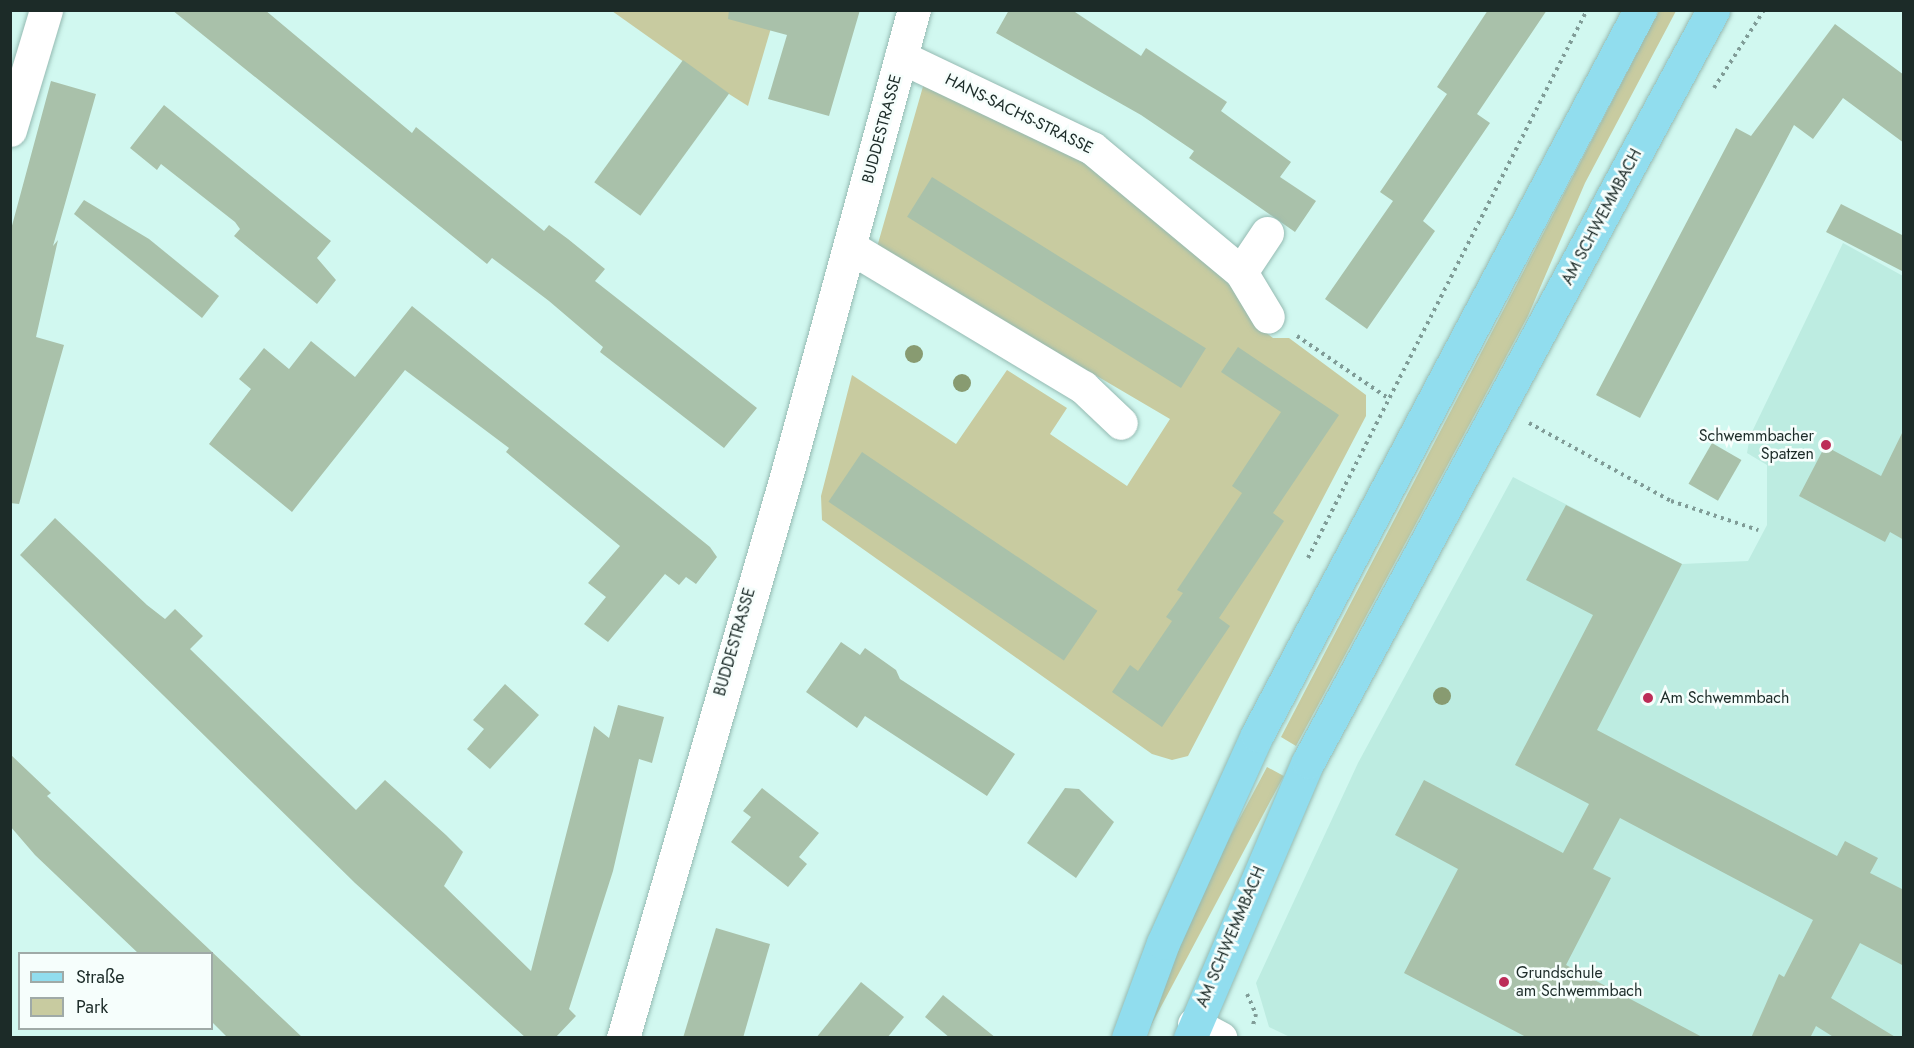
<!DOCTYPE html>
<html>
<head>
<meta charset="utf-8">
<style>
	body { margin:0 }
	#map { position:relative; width:1914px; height:1048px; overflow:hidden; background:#d1f8f0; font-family:Jost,sans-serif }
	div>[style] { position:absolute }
	.built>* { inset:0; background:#bdece1 }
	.green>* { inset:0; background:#c8cba0; transform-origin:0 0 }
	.building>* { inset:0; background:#a9c1aa; transform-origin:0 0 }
	.path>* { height:4px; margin-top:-2px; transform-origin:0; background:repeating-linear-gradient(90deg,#809c97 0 3px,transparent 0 7.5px) }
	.roads { filter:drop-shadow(0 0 2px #95bab2) drop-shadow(0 0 2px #95bab2) }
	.minor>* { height:33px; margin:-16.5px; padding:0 16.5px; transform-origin:16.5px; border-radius:16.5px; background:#fff }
	.major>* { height:33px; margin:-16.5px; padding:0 16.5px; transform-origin:16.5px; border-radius:16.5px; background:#91ddee }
	.trees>* { width:18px; height:18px; margin:-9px; border-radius:50%; background:#889b71 }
	.dots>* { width:16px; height:16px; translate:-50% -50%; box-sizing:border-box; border:3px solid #f6fefc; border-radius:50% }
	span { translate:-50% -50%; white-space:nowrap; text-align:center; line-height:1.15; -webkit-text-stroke:5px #f6fefc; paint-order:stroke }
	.street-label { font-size:16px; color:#1c2b28 }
	.poi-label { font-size:16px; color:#1c2b28 }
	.right { translate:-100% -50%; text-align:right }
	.left { translate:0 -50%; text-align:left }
	.frame { position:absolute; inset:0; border:12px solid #1c2b28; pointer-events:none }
	.legend { position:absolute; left:18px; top:952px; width:195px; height:78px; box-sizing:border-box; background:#f6fefc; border:2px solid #9faaa7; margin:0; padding:8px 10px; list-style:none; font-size:18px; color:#1c2b28 }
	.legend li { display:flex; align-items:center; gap:12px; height:30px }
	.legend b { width:30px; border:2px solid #9faaa7 }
</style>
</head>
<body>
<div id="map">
	<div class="built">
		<div style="clip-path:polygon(1843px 243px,1903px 276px,1903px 1037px,1290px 1037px,1269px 1027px,1256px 983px,1358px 763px,1513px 477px,1682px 564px,1748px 561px,1767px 525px,1767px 465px,1747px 453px,1750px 436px)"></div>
	</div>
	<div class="green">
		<div style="clip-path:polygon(612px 11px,776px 11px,748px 106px,729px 94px)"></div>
		<div style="clip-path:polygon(1659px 11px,1676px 11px,1585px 183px,1528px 316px,1296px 746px,1281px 737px)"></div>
		<div style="clip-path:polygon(924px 83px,1095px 168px,1239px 291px,1252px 322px,1273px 338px,1289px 338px,1366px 395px,1366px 416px,1188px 756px,1172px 760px,1152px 754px,822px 520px,821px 496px,852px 375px,956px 444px,1007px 370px,1067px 408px,1050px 434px,1127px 486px,1170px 419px,877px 247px)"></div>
		<div style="left:1267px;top:767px;width:19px;height:294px;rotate:28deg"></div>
	</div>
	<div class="building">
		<div style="clip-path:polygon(172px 10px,265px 10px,412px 133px,416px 127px,544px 231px,549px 225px,568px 239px,605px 269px,595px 281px,757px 408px,724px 448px,600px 352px,603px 347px,549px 301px,492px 258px,487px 264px)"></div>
		<div style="clip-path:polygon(729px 10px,860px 10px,829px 116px,768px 99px,787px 35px,728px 19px)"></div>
		<div style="clip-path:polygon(1009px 10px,1072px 10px,1141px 56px,1146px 48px,1227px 102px,1221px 111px,1291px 162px,1280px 177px,1316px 201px,1295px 232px,1189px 158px,1194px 151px,1141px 115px,996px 33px)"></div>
		<div style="clip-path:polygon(1488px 10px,1547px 10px,1477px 114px,1490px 123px,1423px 221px,1435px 231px,1367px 329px,1325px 299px,1393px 201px,1380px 192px,1447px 94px,1437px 87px)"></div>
		<div style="clip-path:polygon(1835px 24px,1904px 75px,1904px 143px,1843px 98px,1813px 139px,1794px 125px,1640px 418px,1596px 395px,1736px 128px,1751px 136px)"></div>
		<div style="left:683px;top:60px;width:57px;height:151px;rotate:36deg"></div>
		<div style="clip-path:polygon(51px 81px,96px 94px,53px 246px,58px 240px,36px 337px,64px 345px,19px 504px,10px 503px,10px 233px)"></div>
		<div style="clip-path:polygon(164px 105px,331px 241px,317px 258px,336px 280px,317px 304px,234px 236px,240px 229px,235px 222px,161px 164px,157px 170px,130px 148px)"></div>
		<div style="left:932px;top:177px;width:323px;height:47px;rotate:32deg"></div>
		<div style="clip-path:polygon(84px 200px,149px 239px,219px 296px,202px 318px,74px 214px)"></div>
		<div style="clip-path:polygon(1841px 204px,1904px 236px,1904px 272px,1826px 232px)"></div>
		<div style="clip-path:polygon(412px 306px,710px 547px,717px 557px,696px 584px,686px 577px,679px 585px,665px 574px,608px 642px,584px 624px,606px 597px,588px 583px,620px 546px,506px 452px,509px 448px,405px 370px,292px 512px,209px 444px,251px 389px,239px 379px,264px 348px,289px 369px,311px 341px,355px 377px)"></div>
		<div style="clip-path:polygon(1238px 347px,1339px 415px,1273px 513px,1284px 521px,1219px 618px,1230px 626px,1162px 727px,1112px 692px,1130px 665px,1138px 671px,1172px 621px,1166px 617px,1183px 593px,1177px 590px,1242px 493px,1232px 486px,1281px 412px,1221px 372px)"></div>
		<div style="clip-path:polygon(1904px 429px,1904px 540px,1890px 532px,1885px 542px,1799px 496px,1825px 446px,1881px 476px)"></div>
		<div style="left:1712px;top:443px;width:34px;height:47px;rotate:30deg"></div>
		<div style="left:862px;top:452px;width:284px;height:60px;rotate:34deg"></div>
		<div style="clip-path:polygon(1566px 505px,1682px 564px,1597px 730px,1837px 856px,1845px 841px,1878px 858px,1870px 873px,1904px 890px,1904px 966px,1860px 943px,1831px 998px,1897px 1038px,1835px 1038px,1816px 1026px,1810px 1038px,1751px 1038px,1779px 974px,1784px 977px,1813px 920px,1620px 818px,1593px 869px,1611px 878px,1566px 965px,1704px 1038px,1528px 1038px,1404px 973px,1458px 869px,1395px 835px,1424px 780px,1563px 853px,1589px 804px,1515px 765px,1593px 615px,1526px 580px)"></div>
		<div style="clip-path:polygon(55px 518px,147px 605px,165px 619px,175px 609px,203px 636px,190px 649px,356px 810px,385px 780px,446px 835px,463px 852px,444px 886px,531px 971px,594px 726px,609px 738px,618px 705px,664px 717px,652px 763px,639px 759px,613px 871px,569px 1009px,576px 1016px,555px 1038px,526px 1038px,355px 883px,20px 555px)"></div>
		<div style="clip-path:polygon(841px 642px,860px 655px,865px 648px,896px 670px,900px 679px,1015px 754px,987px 796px,865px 716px,857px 728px,806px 692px)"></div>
		<div style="clip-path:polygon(505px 684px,539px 715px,490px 769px,467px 749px,484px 729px,473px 720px)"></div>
		<div style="clip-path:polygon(10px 754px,51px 793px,47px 796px,303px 1038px,228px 1038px,212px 1022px,212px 954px,139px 954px,35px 855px,10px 826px)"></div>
		<div style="clip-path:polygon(762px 788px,819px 833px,799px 857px,807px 864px,788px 887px,731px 842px,751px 817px,743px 811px)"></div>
		<div style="clip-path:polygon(1065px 788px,1079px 789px,1114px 822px,1076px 878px,1027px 843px)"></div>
		<div style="clip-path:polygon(716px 928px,770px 944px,743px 1038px,683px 1038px)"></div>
		<div style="clip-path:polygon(861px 982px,904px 1017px,887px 1038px,816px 1038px)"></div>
		<div style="clip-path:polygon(943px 995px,996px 1038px,950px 1038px,925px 1017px)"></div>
	</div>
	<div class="path">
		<div style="left:1714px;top:88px;width:93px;rotate:-57.3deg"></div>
		<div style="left:1297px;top:336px;width:110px;rotate:34.3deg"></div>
		<div style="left:1529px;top:423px;width:162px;rotate:28.8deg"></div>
		<div style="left:1671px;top:501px;width:92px;rotate:18.4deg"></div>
		<div style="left:1308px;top:558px;width:615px;rotate:-63.02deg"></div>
		<div style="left:1247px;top:994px;width:22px;rotate:66deg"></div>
		<div style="left:1256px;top:1014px;width:11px;rotate:105deg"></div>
	</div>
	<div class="roads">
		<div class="minor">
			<div style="left:901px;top:57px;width:212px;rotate:25.5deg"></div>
			<div style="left:1092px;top:148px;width:194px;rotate:39.8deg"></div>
			<div style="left:1241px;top:272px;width:47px;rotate:-56.3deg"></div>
			<div style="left:10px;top:130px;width:125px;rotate:-73.3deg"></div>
			<div style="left:850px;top:247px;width:272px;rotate:31deg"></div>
			<div style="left:1083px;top:387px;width:52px;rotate:43.5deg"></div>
			<div style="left:1241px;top:272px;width:52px;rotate:59deg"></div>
			<div style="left:1194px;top:1024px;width:30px;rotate:28deg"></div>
			<div style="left:623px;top:1038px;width:584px;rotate:-73.8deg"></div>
			<div style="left:786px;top:477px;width:484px;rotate:-74.7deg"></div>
		</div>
		<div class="major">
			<div style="left:1128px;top:1038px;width:101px;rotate:-69.8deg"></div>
			<div style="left:1163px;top:943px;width:228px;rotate:-65.7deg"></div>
			<div style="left:1257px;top:735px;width:820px;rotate:-62.15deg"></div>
			<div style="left:1190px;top:1038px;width:300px;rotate:-66.9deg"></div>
			<div style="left:1308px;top:762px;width:854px;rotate:-61.69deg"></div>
		</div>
	</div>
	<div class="trees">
		<div style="left:914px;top:354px"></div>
		<div style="left:962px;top:383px"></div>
		<div style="left:1442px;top:696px"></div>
	</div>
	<div class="dots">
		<div style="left:1826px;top:445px;background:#bc2d58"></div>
		<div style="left:1648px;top:698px;background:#bc2d58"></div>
		<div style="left:1504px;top:982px;background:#bc2d58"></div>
	</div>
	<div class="street-label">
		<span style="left:1019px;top:114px;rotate:26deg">HANS-SACHS-STRASSE</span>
		<span style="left:882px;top:129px;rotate:-75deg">BUDDESTRASSE</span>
		<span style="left:1602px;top:217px;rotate:-62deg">AM SCHWEMMBACH</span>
		<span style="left:735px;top:642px;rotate:-74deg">BUDDESTRASSE</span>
		<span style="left:1231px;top:937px;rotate:-67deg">AM SCHWEMMBACH</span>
	</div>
	<div class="poi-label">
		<span class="right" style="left:1814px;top:445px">Schwemmbacher<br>Spatzen</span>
		<span class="left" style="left:1660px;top:698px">Am Schwemmbach</span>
		<span class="left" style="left:1516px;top:982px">Grundschule<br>am Schwemmbach</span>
	</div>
	<div class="frame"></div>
	<ul class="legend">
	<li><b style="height:8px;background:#91ddee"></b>Straße</li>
	<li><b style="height:16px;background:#c8cba0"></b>Park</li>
	</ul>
</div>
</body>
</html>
